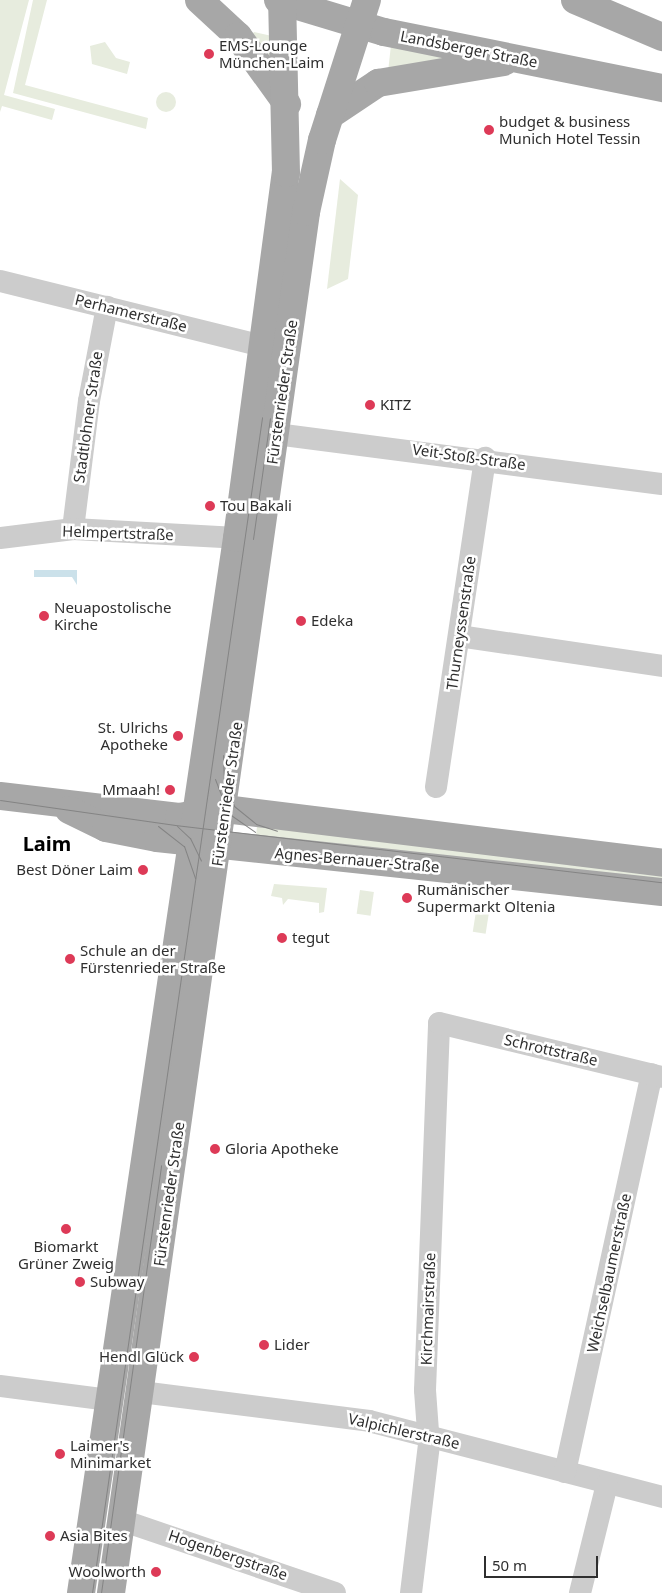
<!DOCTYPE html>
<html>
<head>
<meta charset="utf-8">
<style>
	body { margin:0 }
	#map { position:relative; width:662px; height:1593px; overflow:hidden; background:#fff; font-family:"Noto Sans",sans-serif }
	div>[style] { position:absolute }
	.green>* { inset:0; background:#e7ecde; transform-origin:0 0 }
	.round { border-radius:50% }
	.water>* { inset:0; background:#cbe1ea }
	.minor>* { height:22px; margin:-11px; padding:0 11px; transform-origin:11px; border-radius:11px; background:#ccc }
	.major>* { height:28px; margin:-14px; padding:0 14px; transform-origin:14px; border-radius:14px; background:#a7a7a7 }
	.tram>* { height:1px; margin:-0.5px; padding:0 0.5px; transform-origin:0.5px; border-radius:0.5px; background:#848484 }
	.dots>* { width:14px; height:14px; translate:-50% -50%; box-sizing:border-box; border:2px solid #fff; border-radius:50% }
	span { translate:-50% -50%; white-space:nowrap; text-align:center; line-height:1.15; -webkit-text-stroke:5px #fff; paint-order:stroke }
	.poi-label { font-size:15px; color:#2f2f2f }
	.left { translate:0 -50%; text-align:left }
	.right { translate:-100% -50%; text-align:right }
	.street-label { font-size:15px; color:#2f2f2f }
	.district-label { font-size:20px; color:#000; font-weight:700 }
	.scale { position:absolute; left:484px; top:1556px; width:114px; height:22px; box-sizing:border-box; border:2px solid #2f2f2f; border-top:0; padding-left:6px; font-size:15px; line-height:18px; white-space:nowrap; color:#2f2f2f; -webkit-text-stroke:4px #fff; paint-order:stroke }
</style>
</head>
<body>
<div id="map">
	<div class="green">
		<div style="clip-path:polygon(0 0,29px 0,4px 95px,55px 109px,52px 120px,2px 106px,0 112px)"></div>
		<div style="clip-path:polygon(33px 0,47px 0,25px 85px,148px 118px,146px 129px,13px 93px)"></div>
		<div style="clip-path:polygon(254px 32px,272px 36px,273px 65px,248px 39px)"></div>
		<div style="clip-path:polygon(105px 42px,116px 58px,130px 62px,127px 74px,92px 64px,90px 46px)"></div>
		<div style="clip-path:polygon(391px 45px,456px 59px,388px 72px)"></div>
		<div class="round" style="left:156px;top:92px;width:20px;height:20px"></div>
		<div style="clip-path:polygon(340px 179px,358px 195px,348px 279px,327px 289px)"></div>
		<div style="clip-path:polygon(257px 826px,662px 871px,662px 885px,256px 836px)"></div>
		<div style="clip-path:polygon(274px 884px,327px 888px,324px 912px,319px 913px,319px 903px,288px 899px,283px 905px,282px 898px,271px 896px)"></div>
		<div style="left:360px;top:890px;width:14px;height:24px;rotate:8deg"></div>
		<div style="left:477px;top:905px;width:13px;height:27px;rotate:9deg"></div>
	</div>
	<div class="water">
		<div style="clip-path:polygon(34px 570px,77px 570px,77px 585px,72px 577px,34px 577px)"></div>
	</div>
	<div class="minor">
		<div style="left:0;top:281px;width:271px;rotate:13.9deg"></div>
		<div style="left:276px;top:434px;width:389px;rotate:7.4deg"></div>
		<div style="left:73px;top:529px;width:129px;rotate:-82.9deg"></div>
		<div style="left:89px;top:401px;width:96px;rotate:-79.2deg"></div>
		<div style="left:0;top:538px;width:74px;rotate:-7deg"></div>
		<div style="left:73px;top:529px;width:164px;rotate:3.1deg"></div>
		<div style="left:459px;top:636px;width:205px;rotate:8.4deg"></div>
		<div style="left:436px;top:787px;width:333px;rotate:-81.5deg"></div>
		<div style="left:0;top:1386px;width:110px;rotate:7.3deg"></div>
		<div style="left:141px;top:1392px;width:230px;rotate:7.2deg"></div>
		<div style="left:369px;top:1421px;width:303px;rotate:14.5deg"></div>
		<div style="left:565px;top:1472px;width:407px;rotate:-77.7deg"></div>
		<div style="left:121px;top:1520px;width:226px;rotate:18.8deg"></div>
		<div style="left:411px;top:1593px;width:149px;rotate:-83.1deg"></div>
		<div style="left:429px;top:1445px;width:55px;rotate:-94.2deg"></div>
		<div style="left:425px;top:1390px;width:367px;rotate:-87.8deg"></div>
		<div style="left:439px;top:1023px;width:229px;rotate:13.6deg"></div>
		<div style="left:580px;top:1593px;width:112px;rotate:-76.1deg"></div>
	</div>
	<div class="major">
		<div style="left:199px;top:0;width:53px;rotate:42.7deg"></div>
		<div style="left:238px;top:36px;width:84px;rotate:54.2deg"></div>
		<div style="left:278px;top:0;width:111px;rotate:16.8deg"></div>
		<div style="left:384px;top:32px;width:284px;rotate:11.4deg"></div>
		<div style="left:575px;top:0;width:95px;rotate:23deg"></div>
		<div style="left:330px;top:115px;width:58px;rotate:-33.7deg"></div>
		<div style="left:378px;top:83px;width:128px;rotate:-9.5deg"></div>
		<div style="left:0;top:796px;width:180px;rotate:6.7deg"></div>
		<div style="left:179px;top:817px;width:47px;rotate:-9.9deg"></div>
		<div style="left:225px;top:809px;width:440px;rotate:7deg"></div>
		<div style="left:69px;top:810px;width:41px;rotate:25.9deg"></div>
		<div style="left:106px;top:828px;width:52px;rotate:11.1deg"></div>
		<div style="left:157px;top:838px;width:508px;rotate:6.1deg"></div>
		<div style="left:81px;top:1593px;width:1066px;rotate:-81.59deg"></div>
		<div style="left:237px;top:538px;width:368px;rotate:-82.4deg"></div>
		<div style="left:286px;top:173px;width:173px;rotate:-91.3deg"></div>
		<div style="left:111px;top:1593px;width:1395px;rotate:-81.96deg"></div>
		<div style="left:306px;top:212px;width:74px;rotate:-77.5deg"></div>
		<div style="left:322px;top:140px;width:147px;rotate:-72.2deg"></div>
	</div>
	<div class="tram">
		<div style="left:253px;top:539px;width:122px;rotate:-82deg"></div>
		<div style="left:223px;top:755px;width:27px;rotate:88deg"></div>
		<div style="left:224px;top:782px;width:26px;rotate:67deg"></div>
		<div style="left:234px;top:806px;width:28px;rotate:39deg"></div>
		<div style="left:256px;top:824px;width:22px;rotate:18deg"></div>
		<div style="left:215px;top:779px;width:36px;rotate:69deg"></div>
		<div style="left:228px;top:813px;width:33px;rotate:35deg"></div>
		<div style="left:0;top:800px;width:177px;rotate:8.1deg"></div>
		<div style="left:175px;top:825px;width:490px;rotate:6.7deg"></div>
		<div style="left:158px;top:826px;width:33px;rotate:38deg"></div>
		<div style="left:184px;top:846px;width:34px;rotate:71deg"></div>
		<div style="left:177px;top:826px;width:18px;rotate:43deg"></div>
		<div style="left:190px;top:838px;width:25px;rotate:64deg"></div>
		<div style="left:92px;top:1593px;width:1188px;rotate:-81.77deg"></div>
		<div style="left:101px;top:1593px;width:432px;rotate:-82deg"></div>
	</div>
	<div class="dots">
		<div style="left:209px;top:54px;background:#dd3a57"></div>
		<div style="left:489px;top:130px;background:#dd3a57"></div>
		<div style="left:370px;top:405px;background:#dd3a57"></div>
		<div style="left:210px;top:506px;background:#dd3a57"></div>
		<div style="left:44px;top:616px;background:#dd3a57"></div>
		<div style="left:301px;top:621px;background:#dd3a57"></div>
		<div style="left:178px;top:736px;background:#dd3a57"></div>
		<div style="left:170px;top:790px;background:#dd3a57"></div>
		<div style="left:143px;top:870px;background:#dd3a57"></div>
		<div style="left:407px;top:898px;background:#dd3a57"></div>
		<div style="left:282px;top:938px;background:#dd3a57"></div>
		<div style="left:70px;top:959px;background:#dd3a57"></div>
		<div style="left:215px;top:1149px;background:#dd3a57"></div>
		<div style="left:66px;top:1229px;background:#dd3a57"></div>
		<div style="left:80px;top:1282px;background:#dd3a57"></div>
		<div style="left:264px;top:1345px;background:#dd3a57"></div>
		<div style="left:194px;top:1357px;background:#dd3a57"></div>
		<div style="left:60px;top:1454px;background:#dd3a57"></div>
		<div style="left:50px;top:1536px;background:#dd3a57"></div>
		<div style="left:156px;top:1572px;background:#dd3a57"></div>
	</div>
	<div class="poi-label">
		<span class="left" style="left:219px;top:54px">EMS-Lounge<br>München-Laim</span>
		<span class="left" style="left:499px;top:130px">budget &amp; business<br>Munich Hotel Tessin</span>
		<span class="left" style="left:380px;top:405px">KITZ</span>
		<span class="left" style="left:220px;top:506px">Tou Bakali</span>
		<span class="left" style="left:54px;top:616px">Neuapostolische<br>Kirche</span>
		<span class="left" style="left:311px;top:621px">Edeka</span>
		<span class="right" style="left:168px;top:736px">St. Ulrichs<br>Apotheke</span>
		<span class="right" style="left:160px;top:790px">Mmaah!</span>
		<span class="right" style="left:133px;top:870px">Best Döner Laim</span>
		<span class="left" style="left:417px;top:898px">Rumänischer<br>Supermarkt Oltenia</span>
		<span class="left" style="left:292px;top:938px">tegut</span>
		<span class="left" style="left:80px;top:959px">Schule an der<br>Fürstenrieder Straße</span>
		<span class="left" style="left:225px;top:1149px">Gloria Apotheke</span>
		<span style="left:66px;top:1255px">Biomarkt<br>Grüner Zweig</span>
		<span class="left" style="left:90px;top:1282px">Subway</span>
		<span class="left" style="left:274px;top:1345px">Lider</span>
		<span class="right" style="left:184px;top:1357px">Hendl Glück</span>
		<span class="left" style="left:70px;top:1454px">Laimer's<br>Minimarket</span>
		<span class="left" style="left:60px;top:1536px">Asia Bites</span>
		<span class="right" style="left:146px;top:1572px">Woolworth</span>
	</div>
	<div class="street-label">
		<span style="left:469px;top:49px;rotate:11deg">Landsberger Straße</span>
		<span style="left:131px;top:313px;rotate:14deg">Perhamerstraße</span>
		<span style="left:282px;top:392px;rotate:-82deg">Fürstenrieder Straße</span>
		<span style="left:88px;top:417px;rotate:-82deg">Stadtlohner Straße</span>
		<span style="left:469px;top:457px;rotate:8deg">Veit-Stoß-Straße</span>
		<span style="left:118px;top:533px;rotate:2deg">Helmpertstraße</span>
		<span style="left:461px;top:623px;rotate:-82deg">Thurneyssenstraße</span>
		<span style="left:227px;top:794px;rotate:-82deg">Fürstenrieder Straße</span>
		<span style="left:357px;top:860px;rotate:5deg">Agnes-Bernauer-Straße</span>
		<span style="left:551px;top:1050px;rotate:13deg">Schrottstraße</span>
		<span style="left:169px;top:1194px;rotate:-82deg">Fürstenrieder Straße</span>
		<span style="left:609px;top:1273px;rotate:-78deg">Weichselbaumerstraße</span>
		<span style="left:428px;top:1309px;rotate:-88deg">Kirchmairstraße</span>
		<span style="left:404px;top:1431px;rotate:13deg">Valpichlerstraße</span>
		<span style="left:228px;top:1555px;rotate:19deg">Hogenbergstraße</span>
	</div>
	<div class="district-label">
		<span style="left:47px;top:843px">Laim</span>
	</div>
	<div class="scale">50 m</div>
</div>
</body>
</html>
